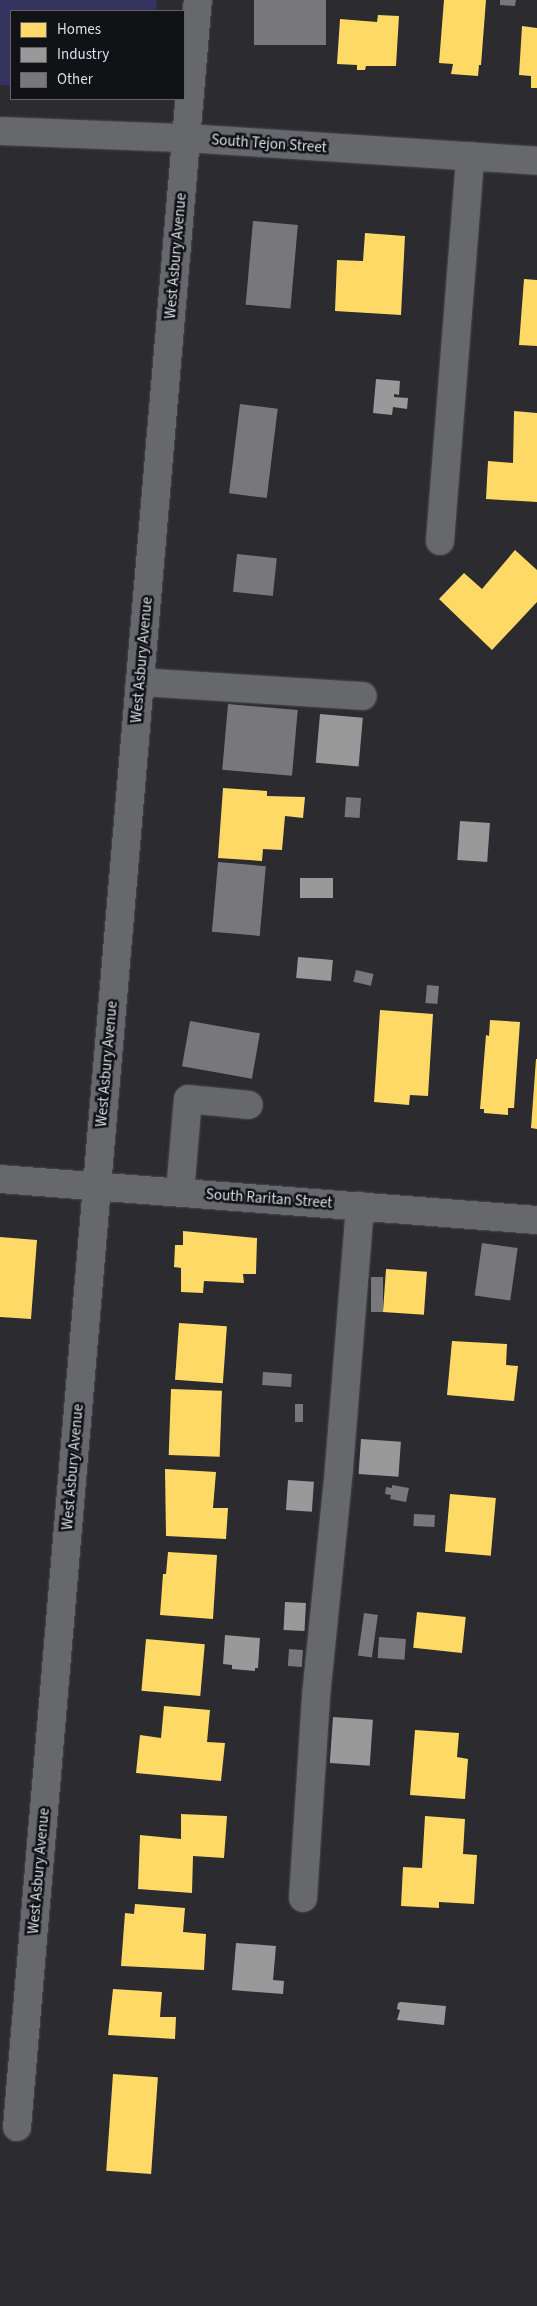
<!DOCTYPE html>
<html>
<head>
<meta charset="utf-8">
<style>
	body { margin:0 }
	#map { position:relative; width:537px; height:2306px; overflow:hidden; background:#2b2b30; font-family:"Source Sans 3",sans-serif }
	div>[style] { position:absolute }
	.green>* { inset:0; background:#343360 }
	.homes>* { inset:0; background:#ffd966; transform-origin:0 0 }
	.industry>* { inset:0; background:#999; transform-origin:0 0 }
	.building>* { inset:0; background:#77777c; transform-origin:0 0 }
	.roads { filter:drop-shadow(0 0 1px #48484e) drop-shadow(0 0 1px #48484e) }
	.minor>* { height:28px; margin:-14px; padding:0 14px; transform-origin:14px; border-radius:14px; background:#67686c }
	span { translate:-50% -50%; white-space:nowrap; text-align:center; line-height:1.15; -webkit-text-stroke:5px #111216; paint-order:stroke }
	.street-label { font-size:15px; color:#dddee5 }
	.legend { position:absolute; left:10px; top:10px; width:175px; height:90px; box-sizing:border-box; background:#111216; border:1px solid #636469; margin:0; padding:6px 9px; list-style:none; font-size:15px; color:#dddee5 }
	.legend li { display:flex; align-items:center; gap:10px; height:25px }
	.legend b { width:25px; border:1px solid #636469 }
</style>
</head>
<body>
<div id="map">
	<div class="green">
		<div style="clip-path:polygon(0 0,157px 0,156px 11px,11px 11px,11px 86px,0 85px)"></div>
	</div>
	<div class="homes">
		<div style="clip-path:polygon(444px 0,486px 0,481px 65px,479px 65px,478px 76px,451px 74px,453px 64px,439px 63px)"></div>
		<div style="clip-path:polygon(378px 15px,399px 16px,396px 66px,366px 66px,365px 70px,357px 70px,357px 65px,337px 64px,340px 19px,377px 22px)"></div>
		<div style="clip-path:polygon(522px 26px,537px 28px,537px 88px,531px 88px,531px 76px,519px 75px)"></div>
		<div style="clip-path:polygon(365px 233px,405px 236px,401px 315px,335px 311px,337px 260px,363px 261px)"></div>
		<div style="clip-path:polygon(524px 279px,537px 280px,537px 346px,519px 345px)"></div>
		<div style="clip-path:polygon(514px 411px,537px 413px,537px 502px,486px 499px,488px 461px,513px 463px)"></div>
		<div style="clip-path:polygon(515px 550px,537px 570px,537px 602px,492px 650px,439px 599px,464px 573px,482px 589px)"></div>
		<div style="clip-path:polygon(223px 788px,267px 791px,267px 796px,305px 797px,303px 818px,285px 816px,282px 850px,263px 849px,262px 861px,218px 858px)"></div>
		<div style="clip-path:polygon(380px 1010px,433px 1014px,428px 1096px,410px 1095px,409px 1105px,374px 1102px)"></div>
		<div style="clip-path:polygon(490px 1020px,520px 1022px,514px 1108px,508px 1108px,508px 1115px,484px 1113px,484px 1109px,480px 1109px,486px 1035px,489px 1036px)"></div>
		<div style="clip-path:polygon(536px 1059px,537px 1059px,537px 1129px,531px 1128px)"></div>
		<div style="clip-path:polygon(183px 1231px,257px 1238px,256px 1274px,243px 1274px,244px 1283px,204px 1281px,203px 1293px,181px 1292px,181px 1268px,174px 1267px,175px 1245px,183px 1245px)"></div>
		<div style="clip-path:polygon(0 1237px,37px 1240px,31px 1319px,0 1317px)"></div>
		<div style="left:386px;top:1269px;width:41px;height:43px;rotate:4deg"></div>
		<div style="left:179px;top:1323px;width:48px;height:57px;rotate:4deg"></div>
		<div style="clip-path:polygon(452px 1341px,507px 1344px,506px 1365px,518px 1366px,514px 1401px,447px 1395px)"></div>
		<div style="left:171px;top:1389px;width:51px;height:66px;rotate:2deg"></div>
		<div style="clip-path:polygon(165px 1469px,216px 1472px,213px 1508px,228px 1508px,226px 1539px,166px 1536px)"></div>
		<div style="left:450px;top:1494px;width:46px;height:58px;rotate:5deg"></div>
		<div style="clip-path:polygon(168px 1552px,217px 1555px,213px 1619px,160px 1615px,163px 1574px,166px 1574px)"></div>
		<div style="left:417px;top:1612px;width:49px;height:36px;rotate:6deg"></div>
		<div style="left:146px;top:1639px;width:59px;height:52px;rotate:5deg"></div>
		<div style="clip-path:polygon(164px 1706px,210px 1710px,207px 1742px,225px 1743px,221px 1781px,136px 1773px,140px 1735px,161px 1738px)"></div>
		<div style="clip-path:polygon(415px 1730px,459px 1733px,457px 1757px,468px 1759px,465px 1799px,410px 1795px)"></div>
		<div style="clip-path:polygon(181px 1814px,227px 1816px,224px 1858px,193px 1856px,192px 1893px,138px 1889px,140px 1835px,181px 1839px)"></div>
		<div style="clip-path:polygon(425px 1816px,465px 1819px,463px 1854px,477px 1855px,474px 1904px,439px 1902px,439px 1908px,401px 1906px,403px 1867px,422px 1868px)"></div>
		<div style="clip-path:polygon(135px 1904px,185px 1908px,183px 1932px,206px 1934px,204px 1970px,121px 1966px,125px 1913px,134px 1914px)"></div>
		<div style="clip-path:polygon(113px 1989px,162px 1992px,160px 2017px,176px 2017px,175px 2039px,108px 2035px)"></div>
		<div style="left:113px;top:2074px;width:45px;height:97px;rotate:4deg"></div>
	</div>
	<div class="industry">
		<div style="clip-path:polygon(376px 379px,400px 381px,399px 395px,394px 394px,394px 397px,408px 398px,407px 409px,393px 407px,392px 415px,373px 413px)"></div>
		<div style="left:320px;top:714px;width:43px;height:49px;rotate:5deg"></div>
		<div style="left:460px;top:821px;width:30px;height:39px;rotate:4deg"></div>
		<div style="left:300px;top:878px;width:33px;height:20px"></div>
		<div style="left:298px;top:957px;width:35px;height:21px;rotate:5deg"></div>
		<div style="left:361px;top:1439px;width:40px;height:35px;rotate:4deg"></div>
		<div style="left:288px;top:1480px;width:26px;height:30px;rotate:4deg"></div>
		<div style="left:285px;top:1602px;width:21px;height:28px;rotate:3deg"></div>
		<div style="clip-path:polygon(225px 1635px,260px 1638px,258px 1668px,255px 1668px,255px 1671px,232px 1669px,232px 1665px,223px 1664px)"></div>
		<div style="left:333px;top:1717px;width:40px;height:46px;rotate:4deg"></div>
		<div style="clip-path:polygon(236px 1943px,276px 1946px,273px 1980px,284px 1981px,283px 1994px,232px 1990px)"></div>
		<div style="clip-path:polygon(401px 2002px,446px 2006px,444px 2025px,397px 2020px,400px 2010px,397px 2009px,398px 2003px)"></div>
	</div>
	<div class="building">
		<div style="left:254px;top:0;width:72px;height:45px"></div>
		<div style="clip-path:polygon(500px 0,516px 0,515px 6px,500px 5px)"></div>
		<div style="left:253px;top:221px;width:45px;height:84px;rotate:5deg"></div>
		<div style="left:240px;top:404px;width:38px;height:90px;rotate:7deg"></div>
		<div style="left:237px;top:554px;width:40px;height:38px;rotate:6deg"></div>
		<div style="left:228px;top:704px;width:70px;height:66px;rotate:5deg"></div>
		<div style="left:346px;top:797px;width:15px;height:20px;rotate:4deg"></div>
		<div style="left:218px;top:862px;width:48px;height:70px;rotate:5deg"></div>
		<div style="left:356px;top:970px;width:18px;height:12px;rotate:13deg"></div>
		<div style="left:427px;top:985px;width:12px;height:18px;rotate:5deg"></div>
		<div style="left:190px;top:1021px;width:71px;height:46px;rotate:10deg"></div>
		<div style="left:482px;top:1243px;width:36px;height:53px;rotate:8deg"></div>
		<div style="left:371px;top:1277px;width:12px;height:35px"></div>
		<div style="left:263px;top:1372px;width:29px;height:13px;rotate:4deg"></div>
		<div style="left:295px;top:1404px;width:8px;height:18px"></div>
		<div style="clip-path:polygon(392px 1485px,409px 1488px,406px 1502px,390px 1499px,391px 1495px,385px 1494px,386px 1487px,392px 1488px)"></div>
		<div style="left:414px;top:1514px;width:21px;height:12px;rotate:3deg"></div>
		<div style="left:364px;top:1613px;width:14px;height:43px;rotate:8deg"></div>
		<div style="left:379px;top:1637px;width:27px;height:21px;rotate:4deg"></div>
		<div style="left:289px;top:1649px;width:14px;height:17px;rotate:4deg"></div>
	</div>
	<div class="roads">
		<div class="minor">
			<div style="left:0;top:131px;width:186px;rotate:2.2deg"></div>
			<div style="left:186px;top:138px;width:352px;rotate:3.7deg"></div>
			<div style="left:440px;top:541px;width:386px;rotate:-85.5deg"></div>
			<div style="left:140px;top:682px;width:223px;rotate:3.6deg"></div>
			<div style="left:0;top:1179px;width:539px;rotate:4.37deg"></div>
			<div style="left:180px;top:1192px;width:93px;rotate:-85.1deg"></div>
			<div style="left:188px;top:1099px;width:61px;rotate:5.6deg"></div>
			<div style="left:303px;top:1898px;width:202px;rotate:-86.3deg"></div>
			<div style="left:316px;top:1696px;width:229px;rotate:-84.2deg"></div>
			<div style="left:339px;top:1468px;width:263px;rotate:-85.4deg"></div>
			<div style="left:17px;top:2127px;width:2135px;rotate:-85.14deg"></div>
		</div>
	</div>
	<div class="street-label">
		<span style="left:269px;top:144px;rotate:4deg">South Tejon Street</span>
		<span style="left:176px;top:256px;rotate:-85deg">West Asbury Avenue</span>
		<span style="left:142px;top:660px;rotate:-85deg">West Asbury Avenue</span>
		<span style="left:107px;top:1064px;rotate:-85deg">West Asbury Avenue</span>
		<span style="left:269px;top:1199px;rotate:4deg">South Raritan Street</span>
		<span style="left:73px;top:1467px;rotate:-85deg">West Asbury Avenue</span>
		<span style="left:39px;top:1871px;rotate:-85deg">West Asbury Avenue</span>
	</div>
	<ul class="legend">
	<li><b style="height:14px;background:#ffd966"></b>Homes</li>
	<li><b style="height:14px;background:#999"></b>Industry</li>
	<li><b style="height:14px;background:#77777c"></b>Other</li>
	</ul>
</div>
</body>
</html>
